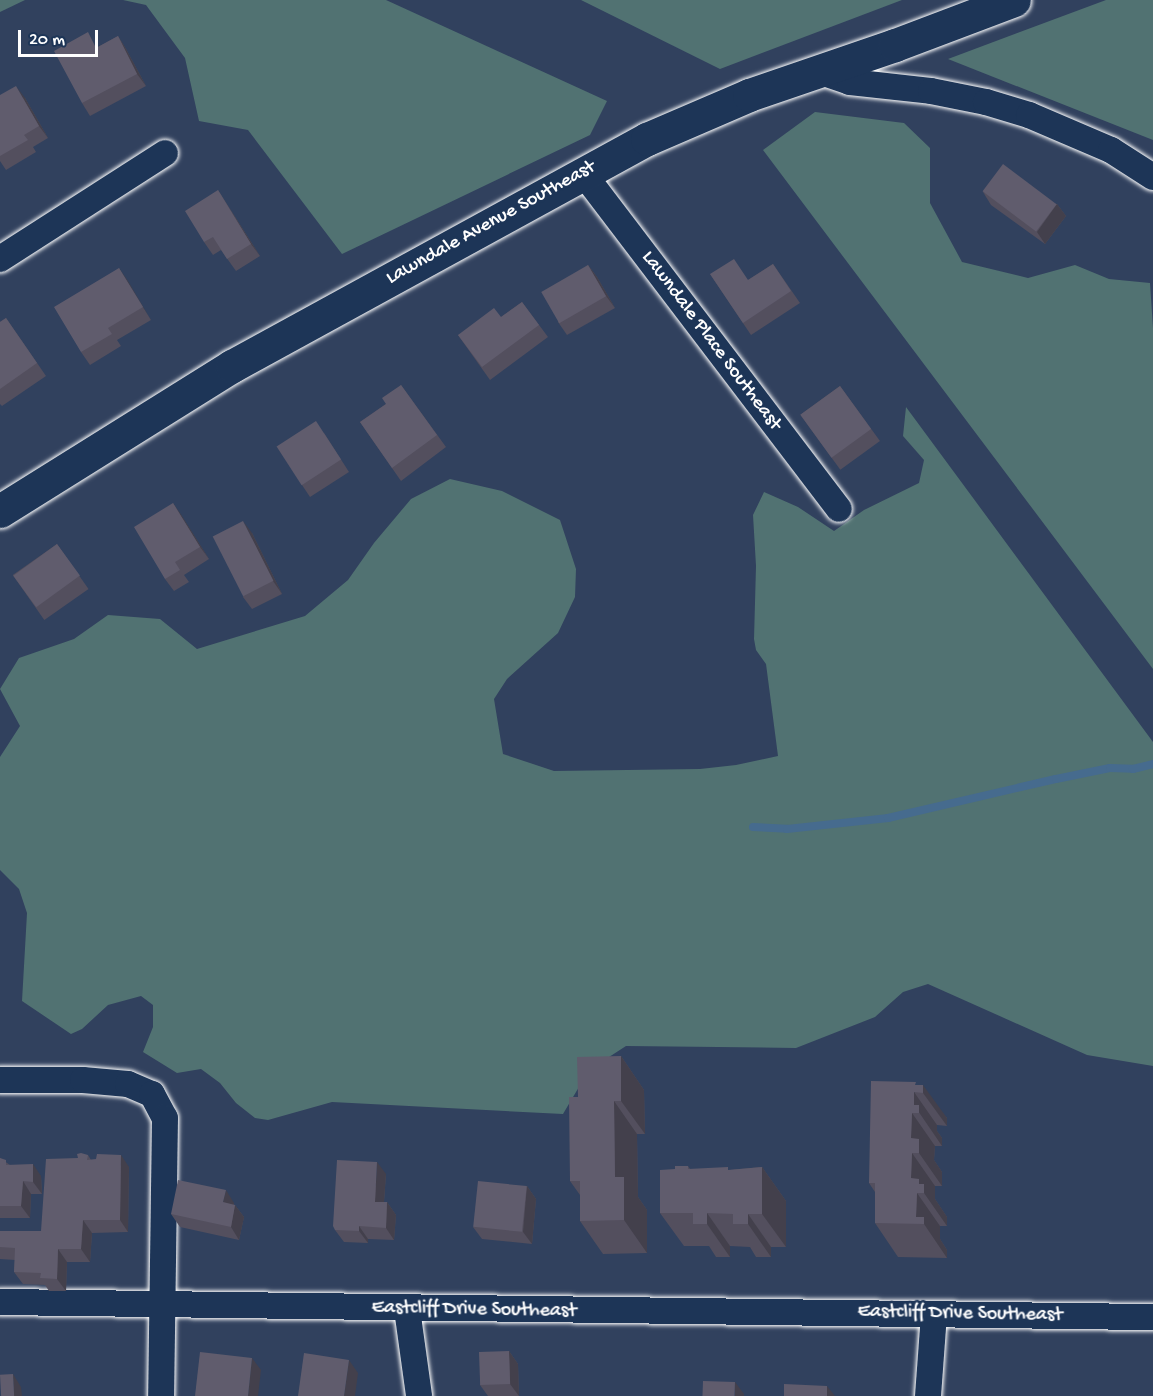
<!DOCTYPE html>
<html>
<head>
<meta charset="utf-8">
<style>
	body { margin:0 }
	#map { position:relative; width:1153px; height:1396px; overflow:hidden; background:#31415e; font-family:"Gochi Hand",sans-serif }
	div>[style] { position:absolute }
	.green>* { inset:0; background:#517272 }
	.stream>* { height:8px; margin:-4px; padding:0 4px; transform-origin:4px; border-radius:4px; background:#466b8e }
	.roads { filter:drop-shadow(0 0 2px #fff) drop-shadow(0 0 2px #fff) }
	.minor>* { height:26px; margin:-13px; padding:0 13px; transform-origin:13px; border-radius:13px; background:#1d3557 }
	.tertiary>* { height:33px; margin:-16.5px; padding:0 16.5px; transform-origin:16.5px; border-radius:16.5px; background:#1d3557 }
	.wall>* { inset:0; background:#534f5e; transform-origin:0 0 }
	.shaded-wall>* { inset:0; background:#43404c }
	.building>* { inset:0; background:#605c6d; transform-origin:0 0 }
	span { translate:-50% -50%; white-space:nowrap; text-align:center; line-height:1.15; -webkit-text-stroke:5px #1d3557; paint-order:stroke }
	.street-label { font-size:20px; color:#fff }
	.scale { position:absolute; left:18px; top:30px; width:80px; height:27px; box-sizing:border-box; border:3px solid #fff; border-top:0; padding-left:8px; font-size:18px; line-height:21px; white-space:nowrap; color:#fff; -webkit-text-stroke:4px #1d3557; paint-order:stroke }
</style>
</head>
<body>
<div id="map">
	<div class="green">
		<div style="clip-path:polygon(0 0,25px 0,0 12px)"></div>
		<div style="clip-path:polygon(123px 0,386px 0,607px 101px,590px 135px,342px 254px,248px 130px,199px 121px,185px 58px,146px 5px)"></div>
		<div style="clip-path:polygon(581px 0,902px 0,720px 69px)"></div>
		<div style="clip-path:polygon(1106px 0,1153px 0,1153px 140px,948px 59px)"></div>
		<div style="clip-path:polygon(815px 112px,904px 123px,930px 148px,930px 203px,962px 262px,1028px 278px,1075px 265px,1109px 279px,1150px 283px,1153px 328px,1153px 669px,763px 150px)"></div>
		<div style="clip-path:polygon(906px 407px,1153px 742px,1153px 1066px,1087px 1055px,928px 984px,903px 992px,875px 1017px,796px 1048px,626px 1046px,589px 1070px,563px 1114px,332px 1102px,268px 1120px,255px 1118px,236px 1103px,220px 1083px,201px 1069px,177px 1073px,143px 1052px,153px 1027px,153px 1005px,141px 996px,108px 1005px,82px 1029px,71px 1034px,22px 1001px,27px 913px,19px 889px,0 870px,0 757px,20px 726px,0 689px,19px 658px,74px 639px,108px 615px,160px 619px,197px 649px,305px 616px,348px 580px,374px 543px,411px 499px,450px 479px,502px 491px,560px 520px,576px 569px,575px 597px,558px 633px,507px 679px,494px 699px,503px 754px,554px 771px,700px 769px,736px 765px,778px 756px,766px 664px,756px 650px,754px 639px,756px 566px,753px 515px,764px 492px,798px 507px,834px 531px,864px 510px,919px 483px,924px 460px,903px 436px)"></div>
	</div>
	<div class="stream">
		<div style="left:753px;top:827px;width:34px;rotate:3deg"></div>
		<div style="left:787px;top:829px;width:102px;rotate:-6.2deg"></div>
		<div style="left:888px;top:818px;width:172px;rotate:-13.1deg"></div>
		<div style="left:1056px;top:779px;width:55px;rotate:-11.5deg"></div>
		<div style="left:1110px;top:768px;width:23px;rotate:2deg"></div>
		<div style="left:1133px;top:769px;width:21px;rotate:-14deg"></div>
	</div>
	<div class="roads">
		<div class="minor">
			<div style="left:818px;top:71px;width:34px;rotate:19deg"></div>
			<div style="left:850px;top:82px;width:81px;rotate:6.3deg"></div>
			<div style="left:931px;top:91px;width:56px;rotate:11.3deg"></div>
			<div style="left:986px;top:102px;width:45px;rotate:16.8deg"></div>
			<div style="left:1029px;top:115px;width:89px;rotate:23.1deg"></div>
			<div style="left:1111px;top:150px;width:50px;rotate:32.7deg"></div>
			<div style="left:583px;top:173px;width:422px;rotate:52.7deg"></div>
			<div style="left:0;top:259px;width:196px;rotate:-32.7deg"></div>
			<div style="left:0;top:1080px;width:83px"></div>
			<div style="left:83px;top:1080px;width:45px;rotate:5.1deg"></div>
			<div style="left:128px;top:1084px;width:26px;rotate:23deg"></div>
			<div style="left:152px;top:1094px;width:27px;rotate:62deg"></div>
			<div style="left:165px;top:1118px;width:278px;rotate:90.8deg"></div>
			<div style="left:0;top:1302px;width:1153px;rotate:0.75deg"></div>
			<div style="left:407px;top:1309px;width:88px;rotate:82.1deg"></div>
			<div style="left:928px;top:1396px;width:82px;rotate:-85.8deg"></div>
		</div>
		<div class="tertiary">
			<div style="left:0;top:511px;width:274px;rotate:-32deg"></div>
			<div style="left:232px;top:366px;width:473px;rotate:-28.7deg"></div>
			<div style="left:647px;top:139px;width:111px;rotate:-23.3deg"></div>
			<div style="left:749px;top:95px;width:154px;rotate:-18.9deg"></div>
			<div style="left:895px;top:45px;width:127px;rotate:-20.7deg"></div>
		</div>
	</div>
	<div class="wall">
		<div style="clip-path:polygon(118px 36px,126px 49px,146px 86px,90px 116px,82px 103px,98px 47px)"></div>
		<div style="clip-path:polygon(0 95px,25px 98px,48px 138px,33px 147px,36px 152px,6px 170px,0 161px)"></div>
		<div style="clip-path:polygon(218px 190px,260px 256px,236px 271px,221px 250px,213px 255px,204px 242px)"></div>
		<div style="clip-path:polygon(983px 192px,1057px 204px,1066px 216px,1045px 244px,991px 205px)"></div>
		<div style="clip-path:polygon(773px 264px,800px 303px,751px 335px,710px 274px,748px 280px)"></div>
		<div style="clip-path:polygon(588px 265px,597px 277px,615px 308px,567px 335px,558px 322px)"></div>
		<div style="clip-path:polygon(119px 268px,151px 320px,117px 340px,121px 346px,90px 365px,81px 352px)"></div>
		<div style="clip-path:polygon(522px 302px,548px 337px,490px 380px,458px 335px,501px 317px)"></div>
		<div style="clip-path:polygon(6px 318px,46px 376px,2px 406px,0 404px,0 322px)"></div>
		<div style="clip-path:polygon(401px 385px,446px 447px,401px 481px,360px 422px,386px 404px)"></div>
		<div style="left:840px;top:386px;width:68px;height:49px;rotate:54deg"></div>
		<div style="clip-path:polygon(324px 433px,349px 472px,310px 497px,302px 485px)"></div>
		<div style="clip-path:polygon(173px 503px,209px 559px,184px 575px,189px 582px,174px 591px,165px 579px)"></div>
		<div style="clip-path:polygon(252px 533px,282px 594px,252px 609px,243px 597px)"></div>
		<div style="left:57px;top:544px;width:55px;height:54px;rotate:55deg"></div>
		<div style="clip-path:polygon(621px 1056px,644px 1090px,645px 1134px,637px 1134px,638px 1197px,647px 1210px,647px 1253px,603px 1254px,580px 1221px,580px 1195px,570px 1181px,578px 1097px)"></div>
		<div style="clip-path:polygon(918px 1085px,947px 1118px,947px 1126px,937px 1125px,937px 1131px,942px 1138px,942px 1146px,935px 1146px,934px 1160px,942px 1172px,942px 1186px,935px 1186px,935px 1199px,947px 1217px,947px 1226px,940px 1226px,940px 1239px,947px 1250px,947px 1258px,898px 1257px,875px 1223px,875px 1192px,869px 1183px)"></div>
		<div style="clip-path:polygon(88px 1155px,91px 1160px,129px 1167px,128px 1232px,92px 1233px,90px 1262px,67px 1262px,66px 1291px,49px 1291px,45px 1285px,23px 1284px,14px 1272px,15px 1260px,0 1259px,0 1231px,41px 1231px,78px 1158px)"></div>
		<div style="clip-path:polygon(0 1158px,10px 1165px,41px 1176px,42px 1194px,31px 1194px,30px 1218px,0 1218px)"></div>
		<div style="clip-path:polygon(688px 1166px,690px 1169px,730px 1170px,762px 1167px,786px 1201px,786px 1247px,771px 1247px,771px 1257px,756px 1257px,750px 1247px,730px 1246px,730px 1257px,716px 1257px,709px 1246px,684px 1246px,660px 1213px,675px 1169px)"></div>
		<div style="clip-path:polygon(386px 1174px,384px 1202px,387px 1202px,396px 1215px,394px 1240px,368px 1239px,368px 1243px,344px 1242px,335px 1230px)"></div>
		<div style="clip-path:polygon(527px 1186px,536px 1199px,532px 1244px,482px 1239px,473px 1227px)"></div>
		<div style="clip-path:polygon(234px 1203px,234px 1205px,235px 1205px,244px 1217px,239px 1240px,180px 1227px,171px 1214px)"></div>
		<div style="clip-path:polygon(509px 1351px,518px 1364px,519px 1396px,488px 1396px,480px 1385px)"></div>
	</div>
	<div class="shaded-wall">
		<div style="clip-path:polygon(118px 36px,126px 49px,146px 86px,137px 74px)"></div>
		<div style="clip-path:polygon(16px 86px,25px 98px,48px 138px,39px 126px)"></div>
		<div style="clip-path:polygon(218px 190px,226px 203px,260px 256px,251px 244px)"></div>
		<div style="clip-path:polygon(1057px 204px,1066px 216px,1045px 244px,1037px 232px)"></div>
		<div style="clip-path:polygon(588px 265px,597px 277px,615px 308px,606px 296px)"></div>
		<div style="clip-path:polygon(119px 268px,128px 281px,151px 320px)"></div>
		<div style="clip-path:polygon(173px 503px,182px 516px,209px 559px,200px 547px)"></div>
		<div style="clip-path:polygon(243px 521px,252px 533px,282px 594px,273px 581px)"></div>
		<div style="clip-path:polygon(621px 1056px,644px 1090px,645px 1134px,621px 1101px)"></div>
		<div style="clip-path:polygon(923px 1085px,947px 1118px,947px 1126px,923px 1093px)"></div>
		<div style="clip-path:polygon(914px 1092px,937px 1125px,937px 1131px,942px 1138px,942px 1146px,914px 1105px)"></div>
		<div style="clip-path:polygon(614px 1101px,637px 1134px,638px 1197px,647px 1210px,647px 1253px,624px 1220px,615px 1177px)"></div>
		<div style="clip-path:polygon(912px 1113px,935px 1146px,934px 1160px,942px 1172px,942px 1186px,919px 1153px,911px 1138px)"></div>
		<div style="clip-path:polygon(912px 1153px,935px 1186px,935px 1199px,947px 1217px,947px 1226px,924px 1193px,911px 1178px)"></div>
		<div style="clip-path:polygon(121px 1155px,129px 1167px,128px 1232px,120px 1220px)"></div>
		<div style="clip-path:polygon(377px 1162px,386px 1174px,383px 1215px,375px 1202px)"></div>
		<div style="clip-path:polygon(33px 1164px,41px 1176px,42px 1194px,33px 1182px)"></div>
		<div style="clip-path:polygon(762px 1167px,786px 1201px,786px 1247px,762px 1214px)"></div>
		<div style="clip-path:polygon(23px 1181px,31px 1194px,30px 1218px,21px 1206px)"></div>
		<div style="clip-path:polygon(527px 1186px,536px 1199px,532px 1244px,523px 1232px)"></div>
		<div style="clip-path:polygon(226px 1190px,234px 1203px,232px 1215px,223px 1202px)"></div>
		<div style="clip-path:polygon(917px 1193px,940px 1226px,940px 1239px,947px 1250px,947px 1258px,924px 1224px,916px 1217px)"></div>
		<div style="clip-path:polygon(387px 1202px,396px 1215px,394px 1240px,386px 1228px)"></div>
		<div style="clip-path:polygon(235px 1205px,244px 1217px,239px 1240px,231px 1227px)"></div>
		<div style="clip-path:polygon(707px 1213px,730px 1246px,730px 1257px,707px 1224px)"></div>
		<div style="clip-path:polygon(748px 1214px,771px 1247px,771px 1257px,748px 1224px)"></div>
		<div style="clip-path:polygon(83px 1220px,92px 1233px,90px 1262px,81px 1249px)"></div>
		<div style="clip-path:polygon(359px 1226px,368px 1239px,368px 1243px,359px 1231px)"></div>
		<div style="clip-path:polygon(58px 1249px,67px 1262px,66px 1291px,57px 1279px)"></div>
		<div style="clip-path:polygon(509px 1351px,518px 1364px,519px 1396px,510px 1384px)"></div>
		<div style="clip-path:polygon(252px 1358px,261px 1370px,258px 1396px,248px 1396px)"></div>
		<div style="clip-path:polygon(349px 1360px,358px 1373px,355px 1396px,344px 1396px)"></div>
		<div style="clip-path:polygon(13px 1374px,21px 1387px,22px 1396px,14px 1396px)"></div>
		<div style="clip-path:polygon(735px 1382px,744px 1394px,744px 1396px,735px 1396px)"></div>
		<div style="clip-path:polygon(827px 1386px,835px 1396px,827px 1396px)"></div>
	</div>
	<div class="building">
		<div style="clip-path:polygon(88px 32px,96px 48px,118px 36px,137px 74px,82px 103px,54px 51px)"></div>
		<div style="clip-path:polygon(16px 86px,39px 126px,24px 135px,28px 140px,0 156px,0 95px)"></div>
		<div style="left:1003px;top:164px;width:67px;height:34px;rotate:37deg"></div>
		<div style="clip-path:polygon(218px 190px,251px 244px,227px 259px,213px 237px,204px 242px,185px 211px)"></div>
		<div style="clip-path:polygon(734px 259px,748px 280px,773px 264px,791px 291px,743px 323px,710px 274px)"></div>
		<div style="left:588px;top:265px;width:36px;height:54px;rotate:60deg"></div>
		<div style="clip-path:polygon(119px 268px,143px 307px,108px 328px,112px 334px,81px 352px,54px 307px)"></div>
		<div style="clip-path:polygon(522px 302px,539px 325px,482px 367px,458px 335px,494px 308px,501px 317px)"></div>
		<div style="clip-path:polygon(6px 318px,37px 363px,0 389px,0 322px)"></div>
		<div style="clip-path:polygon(401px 385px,437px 435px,392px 468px,360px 422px,386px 404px,382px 398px)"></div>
		<div style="left:840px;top:386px;width:53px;height:49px;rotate:54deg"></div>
		<div style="left:316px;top:421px;width:46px;height:47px;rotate:57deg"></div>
		<div style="clip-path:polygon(173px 503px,200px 547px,175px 562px,180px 570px,165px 579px,134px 527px)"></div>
		<div style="left:243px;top:521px;width:67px;height:34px;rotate:63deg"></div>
		<div style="left:57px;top:544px;width:39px;height:54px;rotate:54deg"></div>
		<div style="clip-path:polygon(621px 1056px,621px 1101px,614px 1101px,615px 1177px,624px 1177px,624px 1220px,580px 1221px,580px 1181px,570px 1181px,569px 1097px,578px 1097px,577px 1057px)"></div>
		<div style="clip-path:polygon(871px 1081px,916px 1082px,915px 1085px,923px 1085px,923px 1093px,914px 1092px,914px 1105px,919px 1105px,919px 1113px,912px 1113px,911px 1138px,919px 1139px,919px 1153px,912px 1153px,911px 1178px,919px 1179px,919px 1184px,924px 1184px,924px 1193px,917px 1193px,916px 1217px,924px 1217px,924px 1224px,875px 1223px,875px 1183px,869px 1183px)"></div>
		<div style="clip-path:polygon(81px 1153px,88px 1155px,87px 1160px,96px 1159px,97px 1154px,121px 1155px,120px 1220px,83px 1220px,81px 1249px,58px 1249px,57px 1279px,40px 1278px,41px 1273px,14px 1272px,15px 1248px,0 1247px,0 1231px,41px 1231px,46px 1159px,78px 1158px,77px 1154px)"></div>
		<div style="clip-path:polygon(0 1158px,6px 1160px,6px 1165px,33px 1164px,33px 1182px,23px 1181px,21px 1206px,0 1206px)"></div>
		<div style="clip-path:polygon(337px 1160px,377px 1162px,375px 1202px,387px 1202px,386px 1228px,359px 1226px,359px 1231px,335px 1230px,333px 1226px)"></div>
		<div style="clip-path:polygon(675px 1166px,688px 1166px,688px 1169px,728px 1167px,728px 1170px,762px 1167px,762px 1214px,748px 1214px,748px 1224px,733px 1224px,733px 1214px,707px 1213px,707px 1224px,693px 1224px,693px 1213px,660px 1213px,660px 1170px,675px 1169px)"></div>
		<div style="clip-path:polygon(178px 1180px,226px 1190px,223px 1202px,235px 1205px,231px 1227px,171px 1214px)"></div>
		<div style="left:478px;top:1181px;width:49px;height:46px;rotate:6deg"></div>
		<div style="left:509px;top:1351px;width:33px;height:30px;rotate:88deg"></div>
		<div style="clip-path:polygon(200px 1352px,252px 1358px,248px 1396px,195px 1396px)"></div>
		<div style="clip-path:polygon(304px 1353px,349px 1360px,344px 1396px,298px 1396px)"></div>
		<div style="left:13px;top:1374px;width:22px;height:13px;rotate:87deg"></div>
		<div style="left:703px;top:1381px;width:32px;height:15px;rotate:2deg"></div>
		<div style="clip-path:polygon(784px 1384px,827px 1386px,827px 1396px,784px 1396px)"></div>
	</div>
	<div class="street-label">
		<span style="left:491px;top:223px;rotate:-29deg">Lawndale Avenue Southeast</span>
		<span style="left:711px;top:341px;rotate:53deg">Lawndale Place Southeast</span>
		<span style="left:474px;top:1310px;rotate:1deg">Eastcliff Drive Southeast</span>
		<span style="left:960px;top:1314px;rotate:1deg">Eastcliff Drive Southeast</span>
	</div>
	<div class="scale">20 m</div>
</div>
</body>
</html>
